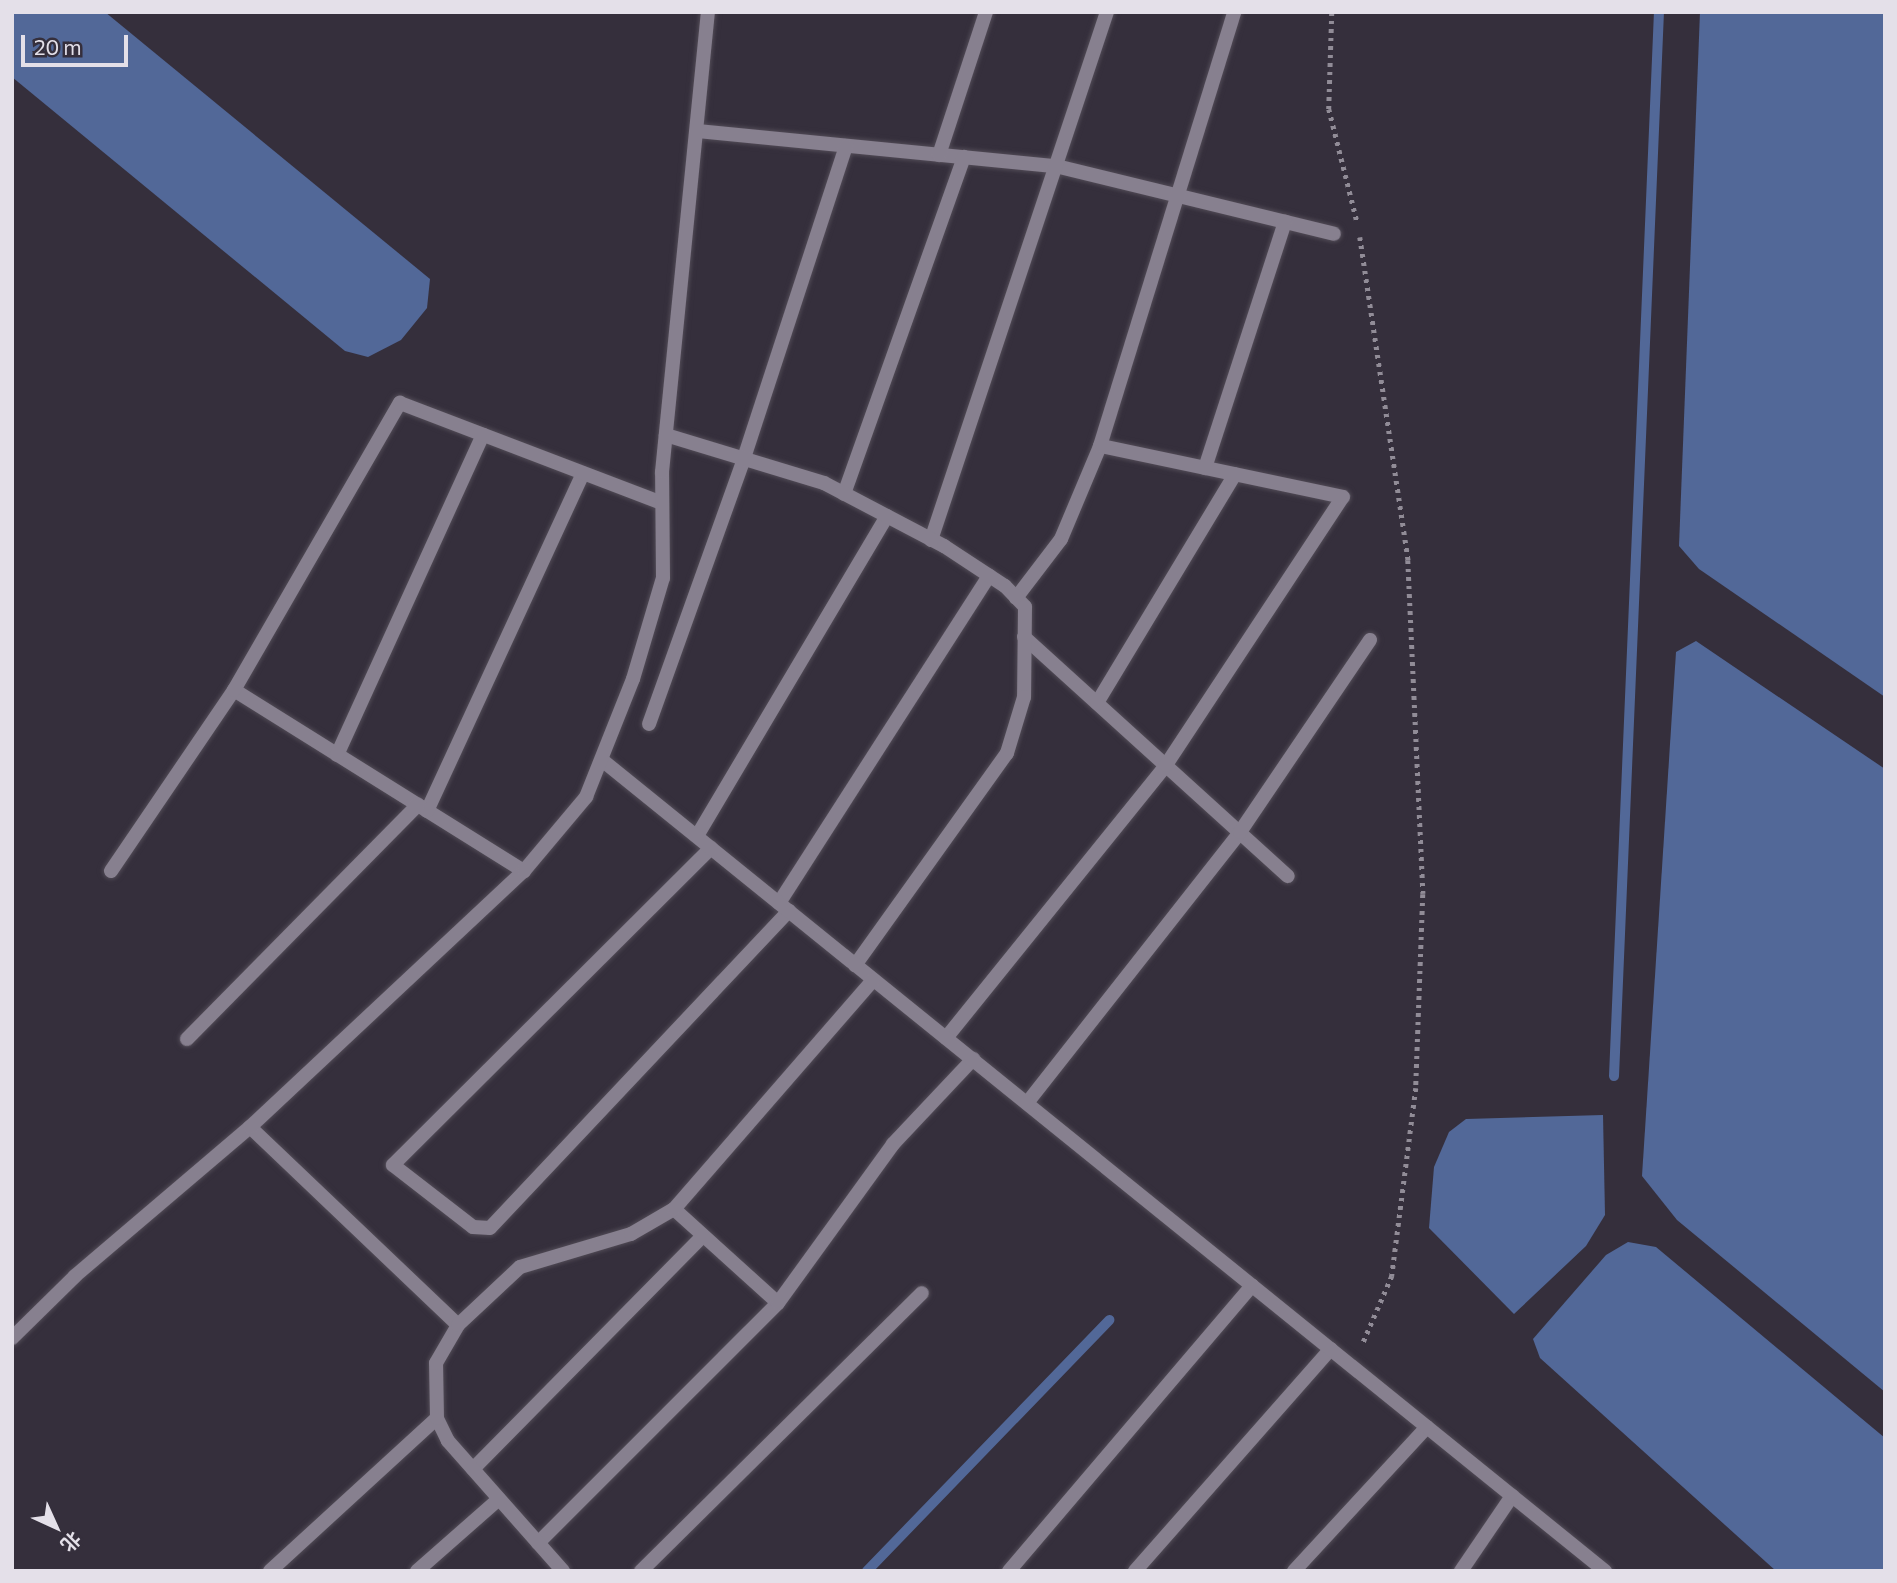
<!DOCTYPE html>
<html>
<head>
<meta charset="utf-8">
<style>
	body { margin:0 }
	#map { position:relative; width:1897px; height:1583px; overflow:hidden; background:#352f3c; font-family:Commissioner,"Noto Sans SC",sans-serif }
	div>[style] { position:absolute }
	.water>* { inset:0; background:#526898 }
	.stream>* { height:10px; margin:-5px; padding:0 5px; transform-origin:5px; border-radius:5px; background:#526898 }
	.path>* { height:4.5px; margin-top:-2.25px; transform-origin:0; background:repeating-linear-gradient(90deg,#918c97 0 3.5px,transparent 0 8.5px) }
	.roads { filter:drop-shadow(0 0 2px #514b56) drop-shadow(0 0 2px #514b56) }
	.service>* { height:14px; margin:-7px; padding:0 7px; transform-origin:7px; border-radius:7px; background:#87808f }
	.minor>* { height:14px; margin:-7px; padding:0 7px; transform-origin:7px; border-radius:7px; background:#87808f }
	span { translate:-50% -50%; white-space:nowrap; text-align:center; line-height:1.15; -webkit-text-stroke:7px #352f3c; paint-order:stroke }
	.frame { position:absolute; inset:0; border:14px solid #e4e0e9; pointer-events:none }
	.north { position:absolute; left:21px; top:1492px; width:70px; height:70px; -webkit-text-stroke:5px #352f3c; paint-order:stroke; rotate:135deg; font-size:19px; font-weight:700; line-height:28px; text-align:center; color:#e4e0e9 }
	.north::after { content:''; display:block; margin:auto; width:24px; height:32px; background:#e4e0e9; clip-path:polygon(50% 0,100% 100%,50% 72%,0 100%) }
	.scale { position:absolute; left:21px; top:35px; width:107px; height:32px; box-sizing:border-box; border:4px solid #e4e0e9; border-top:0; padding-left:9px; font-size:21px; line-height:24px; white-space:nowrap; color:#e4e0e9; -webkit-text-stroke:5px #352f3c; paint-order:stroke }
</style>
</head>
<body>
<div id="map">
	<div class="water">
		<div style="clip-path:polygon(12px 12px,105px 12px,430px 279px,427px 308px,401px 340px,368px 357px,345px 351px,12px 77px)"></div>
		<div style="clip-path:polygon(1700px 12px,1885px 12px,1885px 697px,1699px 569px,1679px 546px)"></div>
		<div style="clip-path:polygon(1696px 641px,1885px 769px,1885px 1392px,1677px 1220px,1642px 1176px,1676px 652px)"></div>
		<div style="clip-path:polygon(1603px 1115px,1605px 1215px,1586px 1246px,1514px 1314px,1429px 1228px,1434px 1167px,1449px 1132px,1466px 1119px)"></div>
		<div style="clip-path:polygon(1628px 1242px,1656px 1247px,1885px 1438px,1885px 1571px,1776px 1571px,1540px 1358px,1533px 1339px,1606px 1255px)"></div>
	</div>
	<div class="stream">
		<div style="left:1614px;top:1076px;width:1065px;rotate:-87.58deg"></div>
		<div style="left:867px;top:1571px;width:349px;rotate:-46deg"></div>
	</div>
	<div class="path">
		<div style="left:1332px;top:12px;width:97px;rotate:91.8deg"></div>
		<div style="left:1329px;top:109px;width:115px;rotate:76deg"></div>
		<div style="left:1360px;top:237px;width:327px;rotate:81.5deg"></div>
		<div style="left:1408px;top:560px;width:334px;rotate:87.4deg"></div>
		<div style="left:1423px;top:894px;width:194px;rotate:92.1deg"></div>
		<div style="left:1416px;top:1088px;width:190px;rotate:97.3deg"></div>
		<div style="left:1392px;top:1276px;width:73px;rotate:113.4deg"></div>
	</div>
	<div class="roads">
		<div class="service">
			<div style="left:697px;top:131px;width:361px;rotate:5.6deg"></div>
			<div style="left:1056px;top:166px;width:286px;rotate:13.7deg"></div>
			<div style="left:939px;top:155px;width:151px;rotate:-71.8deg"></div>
			<div style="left:1205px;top:468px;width:259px;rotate:-72deg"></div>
			<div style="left:844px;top:494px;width:358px;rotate:-70.4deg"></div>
			<div style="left:931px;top:540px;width:557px;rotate:-71.57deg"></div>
			<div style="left:1016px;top:598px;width:74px;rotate:-52.7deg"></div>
			<div style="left:1061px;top:539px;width:101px;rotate:-67.2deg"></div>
			<div style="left:1100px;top:446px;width:454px;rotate:-72.8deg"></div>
			<div style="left:1024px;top:637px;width:356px;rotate:42.2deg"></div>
			<div style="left:234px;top:690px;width:342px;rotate:32deg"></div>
			<div style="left:1097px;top:703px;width:267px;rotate:-58.9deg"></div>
			<div style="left:649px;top:724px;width:282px;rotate:-70.3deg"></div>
			<div style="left:744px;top:458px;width:328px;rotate:-71.9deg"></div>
			<div style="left:337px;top:755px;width:352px;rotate:-65.5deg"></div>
			<div style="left:427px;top:811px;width:372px;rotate:-65.2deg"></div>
			<div style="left:697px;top:836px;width:372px;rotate:-59.3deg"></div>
			<div style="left:711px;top:848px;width:449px;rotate:135.1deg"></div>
			<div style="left:393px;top:1165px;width:101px;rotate:37.8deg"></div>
			<div style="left:473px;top:1227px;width:17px;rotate:3deg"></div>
			<div style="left:490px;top:1228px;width:436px;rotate:-46.7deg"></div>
			<div style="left:111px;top:871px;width:219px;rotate:-55.8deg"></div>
			<div style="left:234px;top:690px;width:332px;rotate:-60deg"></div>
			<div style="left:400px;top:403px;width:280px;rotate:20.9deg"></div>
			<div style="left:779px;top:903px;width:389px;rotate:-57.3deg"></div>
			<div style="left:946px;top:1038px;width:351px;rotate:-51.1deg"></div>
			<div style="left:1166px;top:765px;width:321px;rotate:-56.6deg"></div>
			<div style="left:1343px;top:497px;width:248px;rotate:-168.1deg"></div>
			<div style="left:187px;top:1039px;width:329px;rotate:-45.4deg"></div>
			<div style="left:1027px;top:1103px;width:345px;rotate:-51.8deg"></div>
			<div style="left:1240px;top:832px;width:232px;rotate:-55.9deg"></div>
			<div style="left:250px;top:1127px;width:287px;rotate:43.6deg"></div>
			<div style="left:674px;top:1209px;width:140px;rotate:42.1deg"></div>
			<div style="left:473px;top:1469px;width:327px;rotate:-45.4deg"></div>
			<div style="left:538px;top:1543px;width:339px;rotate:-45deg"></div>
			<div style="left:778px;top:1303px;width:196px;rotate:-54.1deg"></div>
			<div style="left:893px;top:1144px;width:117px;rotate:-46.7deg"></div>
			<div style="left:270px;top:1571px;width:226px;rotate:-42.5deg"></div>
			<div style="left:417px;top:1571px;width:109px;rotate:-41.3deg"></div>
			<div style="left:641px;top:1571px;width:395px;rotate:-44.7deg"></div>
			<div style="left:1009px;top:1571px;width:375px;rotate:-49.6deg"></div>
			<div style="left:1135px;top:1571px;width:296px;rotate:-48.6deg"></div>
			<div style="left:1294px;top:1571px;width:196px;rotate:-47.3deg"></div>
			<div style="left:1461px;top:1571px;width:91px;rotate:-55.8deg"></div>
		</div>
		<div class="minor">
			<div style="left:666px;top:435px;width:165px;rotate:16.9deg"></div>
			<div style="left:824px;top:483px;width:136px;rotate:27.7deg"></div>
			<div style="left:944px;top:546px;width:73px;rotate:33.3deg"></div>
			<div style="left:1005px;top:586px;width:29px;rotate:46deg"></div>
			<div style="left:1025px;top:607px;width:90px;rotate:90.6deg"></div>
			<div style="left:1024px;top:697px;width:59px;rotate:106.9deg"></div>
			<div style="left:1007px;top:753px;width:261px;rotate:125.6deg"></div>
			<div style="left:602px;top:760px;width:1290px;rotate:38.96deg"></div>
			<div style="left:12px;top:1338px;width:88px;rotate:-44.5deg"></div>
			<div style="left:75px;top:1276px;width:230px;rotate:-40.4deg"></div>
			<div style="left:250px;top:1127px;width:375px;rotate:-43.1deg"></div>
			<div style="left:524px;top:871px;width:97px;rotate:-50deg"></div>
			<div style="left:586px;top:797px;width:127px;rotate:-68.3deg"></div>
			<div style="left:633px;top:679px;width:105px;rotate:-73.5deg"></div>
			<div style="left:663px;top:578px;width:106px;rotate:-90.5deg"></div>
			<div style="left:662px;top:472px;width:462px;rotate:-84.3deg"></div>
			<div style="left:563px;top:1571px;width:174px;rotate:-131.5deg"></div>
			<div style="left:448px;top:1441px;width:25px;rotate:-116deg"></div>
			<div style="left:437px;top:1418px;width:55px;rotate:-91deg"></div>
			<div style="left:436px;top:1363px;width:44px;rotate:-59.9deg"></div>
			<div style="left:458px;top:1325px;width:85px;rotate:-43.1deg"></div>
			<div style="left:520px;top:1267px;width:116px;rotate:-16.6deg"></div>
			<div style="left:631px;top:1234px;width:50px;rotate:-30.2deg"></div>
			<div style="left:674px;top:1209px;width:303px;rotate:-49deg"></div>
		</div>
	</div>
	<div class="frame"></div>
	<div class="north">北</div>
	<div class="scale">20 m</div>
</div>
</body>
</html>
